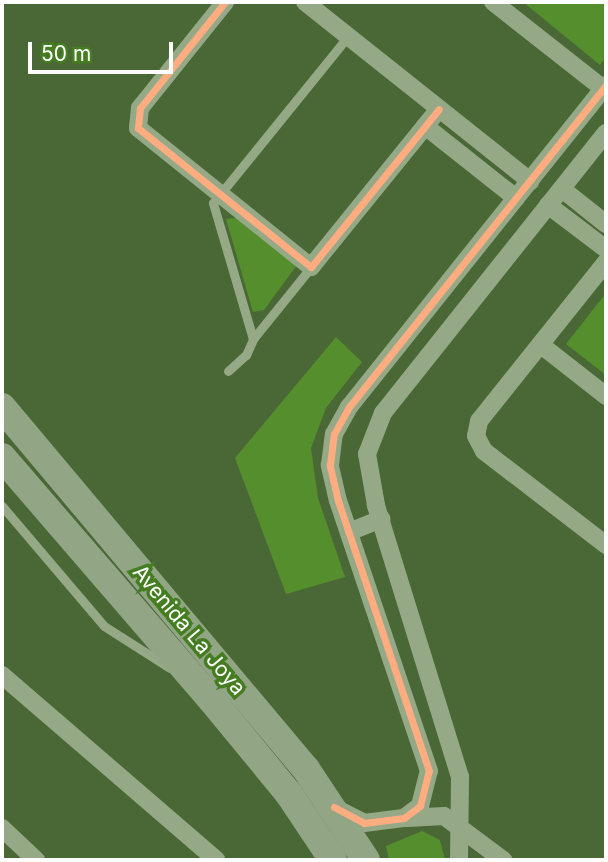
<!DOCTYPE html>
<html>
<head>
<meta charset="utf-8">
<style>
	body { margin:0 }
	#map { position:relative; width:608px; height:862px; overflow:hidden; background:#4a6836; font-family:Inter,sans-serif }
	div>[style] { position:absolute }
	.green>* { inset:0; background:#548e2d }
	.lane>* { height:9px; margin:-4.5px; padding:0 4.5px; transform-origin:4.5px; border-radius:4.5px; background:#95a987 }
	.street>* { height:18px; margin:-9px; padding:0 9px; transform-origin:9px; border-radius:9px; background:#95a987 }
	.primary>* { height:28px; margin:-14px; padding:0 14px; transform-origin:14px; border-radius:14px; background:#92a686 }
	.cycleway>* { height:7px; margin:-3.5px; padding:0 3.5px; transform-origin:3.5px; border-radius:3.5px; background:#ffac80 }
	span { translate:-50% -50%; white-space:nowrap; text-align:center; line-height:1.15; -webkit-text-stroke:7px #457d21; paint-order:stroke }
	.street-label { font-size:21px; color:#fff }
	.frame { position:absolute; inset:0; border:4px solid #fff; pointer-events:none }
	.scale { position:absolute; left:28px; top:42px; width:145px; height:32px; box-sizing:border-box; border:4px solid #fff; border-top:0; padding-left:9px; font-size:21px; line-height:24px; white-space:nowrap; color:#fff; -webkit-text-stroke:5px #457d21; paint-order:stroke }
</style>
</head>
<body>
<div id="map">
	<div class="green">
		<div style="clip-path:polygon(523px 2px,606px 2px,606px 57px,600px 65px)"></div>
		<div style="clip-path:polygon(236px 218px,297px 265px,264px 310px,253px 312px,226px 219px)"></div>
		<div style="clip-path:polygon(606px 293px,604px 347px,606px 375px,566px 344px)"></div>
		<div style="clip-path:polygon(336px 337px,362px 362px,326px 408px,311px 448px,318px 498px,345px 577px,286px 594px,235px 458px)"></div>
		<div style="clip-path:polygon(422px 831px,440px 840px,445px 860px,389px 860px,386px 846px)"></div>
	</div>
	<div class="lane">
		<div style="left:253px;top:339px;width:142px;rotate:-106.4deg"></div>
		<div style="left:213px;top:203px;width:215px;rotate:-51deg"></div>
		<div style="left:228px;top:371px;width:24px;rotate:-42deg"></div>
		<div style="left:246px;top:355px;width:17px;rotate:-66deg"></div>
		<div style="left:253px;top:339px;width:92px;rotate:-51.1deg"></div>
		<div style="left:2px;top:506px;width:157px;rotate:49.6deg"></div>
		<div style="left:104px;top:626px;width:78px;rotate:32.5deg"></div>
	</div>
	<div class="street">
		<div style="left:225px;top:2px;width:136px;rotate:128.7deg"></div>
		<div style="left:140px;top:108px;width:20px;rotate:96deg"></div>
		<div style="left:138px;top:128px;width:222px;rotate:38.8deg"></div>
		<div style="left:311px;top:267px;width:203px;rotate:-51deg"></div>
		<div style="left:305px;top:2px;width:288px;rotate:38.5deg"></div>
		<div style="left:493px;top:2px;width:144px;rotate:38.2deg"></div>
		<div style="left:425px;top:126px;width:116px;rotate:38.4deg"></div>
		<div style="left:562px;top:189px;width:56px;rotate:38.5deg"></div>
		<div style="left:548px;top:205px;width:73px;rotate:37.2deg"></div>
		<div style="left:606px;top:262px;width:203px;rotate:128.6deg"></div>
		<div style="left:479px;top:421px;width:15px;rotate:101deg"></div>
		<div style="left:476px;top:436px;width:17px;rotate:62deg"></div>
		<div style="left:484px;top:451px;width:154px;rotate:37.6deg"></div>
		<div style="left:541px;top:345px;width:83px;rotate:38.1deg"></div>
		<div style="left:349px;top:532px;width:35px;rotate:-22deg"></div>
		<div style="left:2px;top:675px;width:283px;rotate:40.8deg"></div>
		<div style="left:337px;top:809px;width:30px;rotate:27deg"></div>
		<div style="left:364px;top:823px;width:40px;rotate:-7.1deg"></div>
		<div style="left:404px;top:818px;width:20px;rotate:-37deg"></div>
		<div style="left:420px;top:806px;width:36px;rotate:-76deg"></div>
		<div style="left:429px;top:771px;width:285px;rotate:-108.6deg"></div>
		<div style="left:338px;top:501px;width:37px;rotate:-103deg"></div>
		<div style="left:330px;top:465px;width:31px;rotate:-83deg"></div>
		<div style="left:334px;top:434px;width:31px;rotate:-61deg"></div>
		<div style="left:349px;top:407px;width:412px;rotate:-51.4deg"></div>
		<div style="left:407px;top:818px;width:37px;rotate:-3deg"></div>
		<div style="left:444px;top:816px;width:74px;rotate:36.7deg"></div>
		<div style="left:2px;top:828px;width:47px;rotate:43.3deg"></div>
		<div style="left:459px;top:860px;width:83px;rotate:-89.3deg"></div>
		<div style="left:460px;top:777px;width:285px;rotate:-107.2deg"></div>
		<div style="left:376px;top:505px;width:52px;rotate:-100deg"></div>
		<div style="left:367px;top:454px;width:44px;rotate:-68.7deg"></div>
		<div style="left:383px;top:413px;width:358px;rotate:-51.5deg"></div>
	</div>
	<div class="primary">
		<div style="left:2px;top:407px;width:473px;rotate:50deg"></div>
		<div style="left:306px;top:769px;width:109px;rotate:56.6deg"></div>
		<div style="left:2px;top:457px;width:320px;rotate:49.2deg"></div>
		<div style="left:211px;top:699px;width:123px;rotate:50.6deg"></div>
		<div style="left:289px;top:794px;width:79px;rotate:56.3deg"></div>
	</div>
	<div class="cycleway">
		<div style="left:225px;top:2px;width:136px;rotate:128.7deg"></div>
		<div style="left:140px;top:108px;width:20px;rotate:96deg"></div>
		<div style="left:138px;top:128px;width:222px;rotate:38.8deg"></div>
		<div style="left:311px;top:267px;width:203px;rotate:-51deg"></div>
		<div style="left:334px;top:807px;width:34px;rotate:28deg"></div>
		<div style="left:364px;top:823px;width:40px;rotate:-7.1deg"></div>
		<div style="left:404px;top:818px;width:20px;rotate:-37deg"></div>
		<div style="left:420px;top:806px;width:36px;rotate:-76deg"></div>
		<div style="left:429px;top:771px;width:285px;rotate:-108.6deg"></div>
		<div style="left:338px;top:501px;width:37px;rotate:-103deg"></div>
		<div style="left:330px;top:465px;width:31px;rotate:-83deg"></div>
		<div style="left:334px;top:434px;width:31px;rotate:-61deg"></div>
		<div style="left:349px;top:407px;width:412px;rotate:-51.4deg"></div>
	</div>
	<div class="street-label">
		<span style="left:189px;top:630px;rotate:50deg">Avenida La Joya</span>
	</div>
	<div class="frame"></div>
	<div class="scale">50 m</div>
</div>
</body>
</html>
